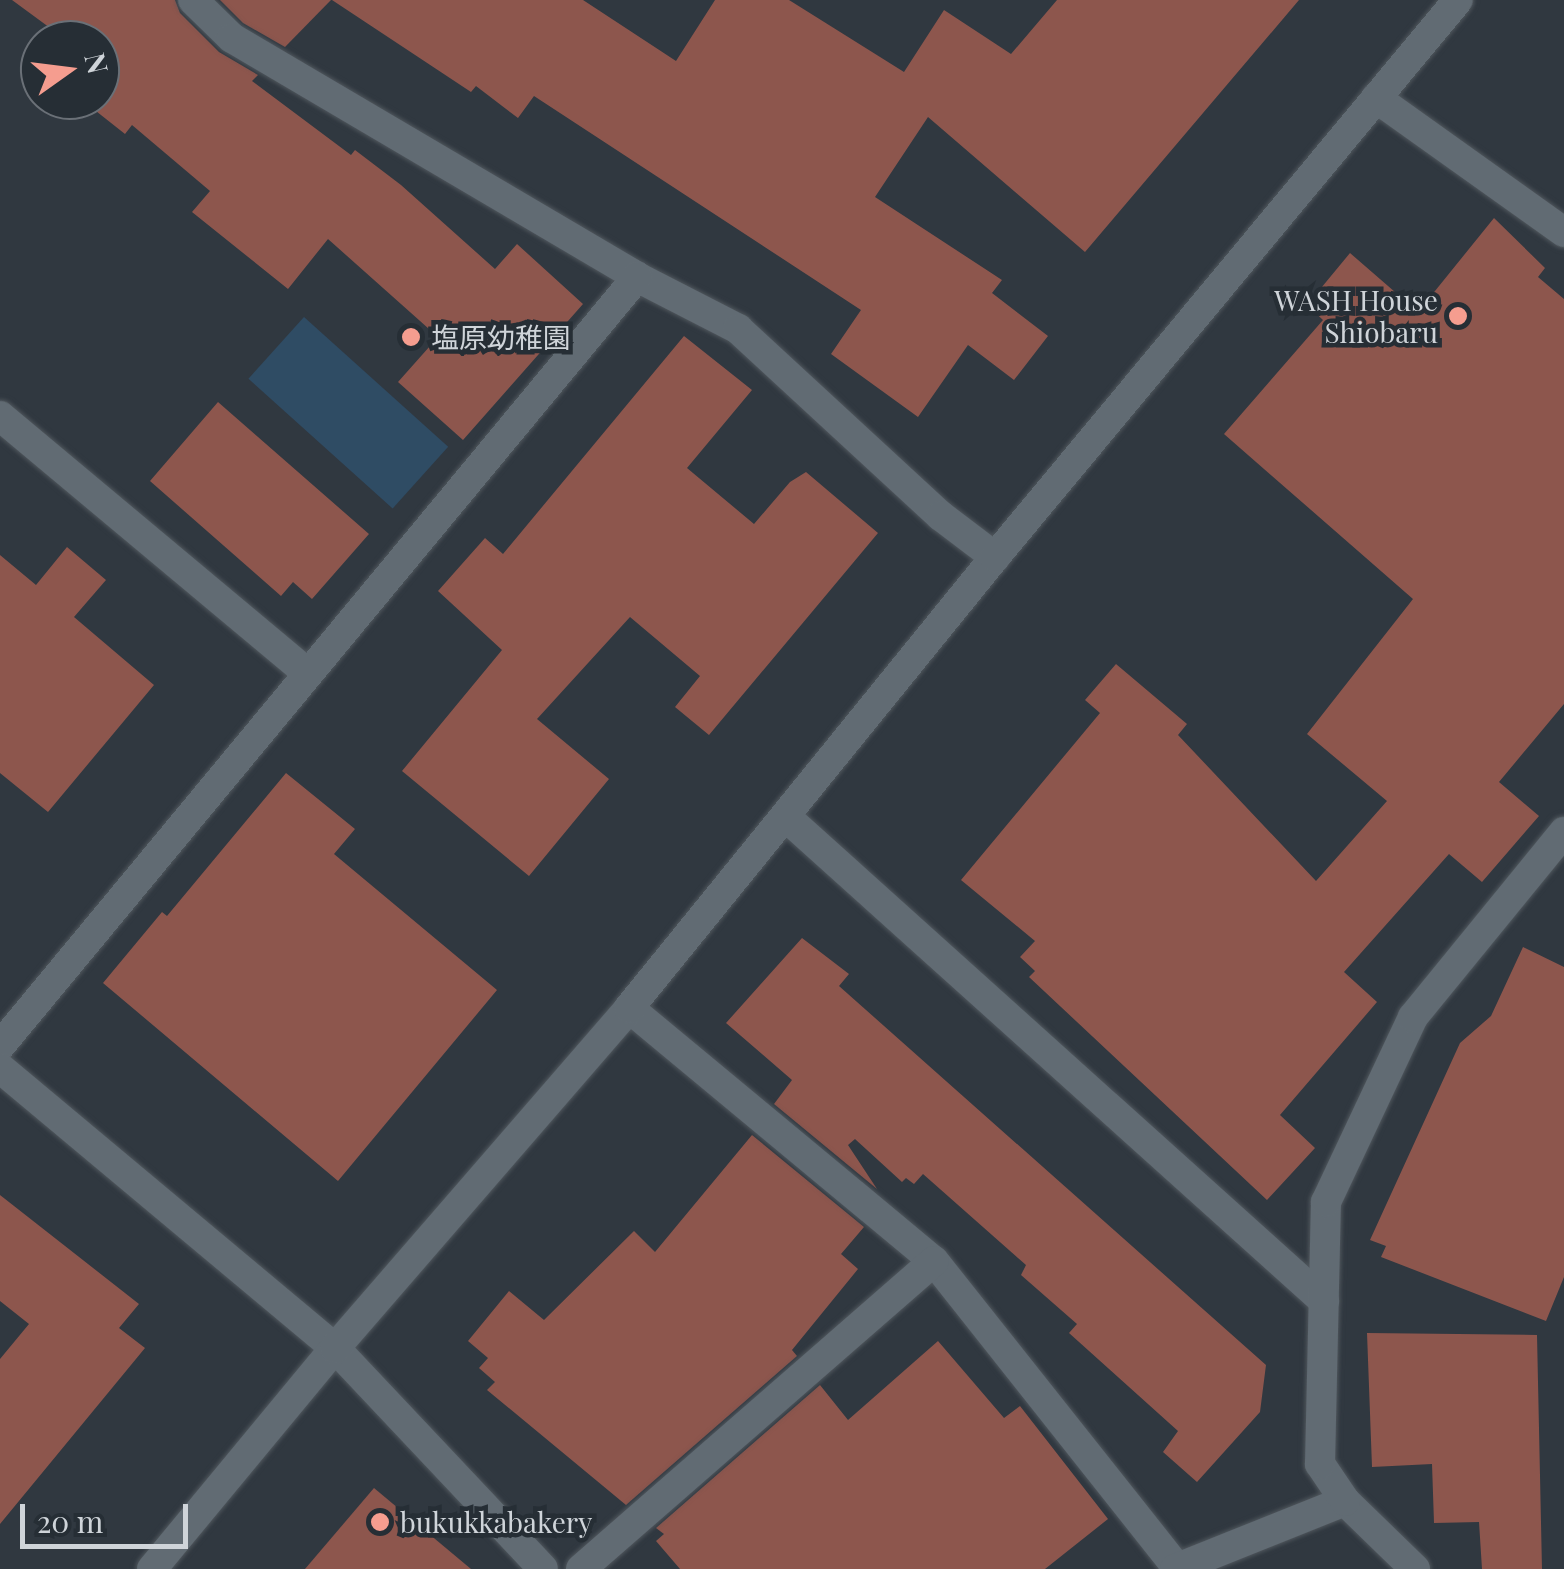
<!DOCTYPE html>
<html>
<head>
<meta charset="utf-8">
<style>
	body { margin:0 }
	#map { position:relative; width:1564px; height:1569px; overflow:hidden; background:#303840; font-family:"Playfair Display","Noto Sans JP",serif }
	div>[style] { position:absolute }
	.green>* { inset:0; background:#2f4c64; transform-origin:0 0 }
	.building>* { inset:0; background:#8d564d }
	.roads { filter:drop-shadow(0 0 2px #4f565c) drop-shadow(0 0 2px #4f565c) }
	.minor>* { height:30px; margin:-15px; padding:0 15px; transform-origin:15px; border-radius:15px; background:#616b73 }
	.tertiary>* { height:30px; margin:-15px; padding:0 15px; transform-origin:15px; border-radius:15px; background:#616b73 }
	.dots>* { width:28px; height:28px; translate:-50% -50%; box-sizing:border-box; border:5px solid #262e35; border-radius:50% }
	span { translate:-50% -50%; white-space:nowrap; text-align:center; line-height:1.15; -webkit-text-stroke:9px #262e35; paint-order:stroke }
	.poi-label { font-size:28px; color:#cfd4d9 }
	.right { translate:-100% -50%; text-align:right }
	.left { translate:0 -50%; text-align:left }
	.north { position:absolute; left:20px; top:20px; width:100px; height:100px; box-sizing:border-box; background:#262e35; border:2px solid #6a7077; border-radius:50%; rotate:76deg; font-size:28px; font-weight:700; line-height:40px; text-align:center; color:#cfd4d9 }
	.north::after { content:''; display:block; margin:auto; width:35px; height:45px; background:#f59d8f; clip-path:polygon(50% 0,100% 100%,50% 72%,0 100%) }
	.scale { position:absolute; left:20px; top:1504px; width:168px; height:45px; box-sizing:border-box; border:5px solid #cfd4d9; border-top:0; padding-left:12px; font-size:30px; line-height:35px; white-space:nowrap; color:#cfd4d9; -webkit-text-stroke:8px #262e35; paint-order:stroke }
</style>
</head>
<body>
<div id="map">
	<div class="green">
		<div style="left:304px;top:317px;width:194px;height:83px;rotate:42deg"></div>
	</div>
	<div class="building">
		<div style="clip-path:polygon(12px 0,175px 0,180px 13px,219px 52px,258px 75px,252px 81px,351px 155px,355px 150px,401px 185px,495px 269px,517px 244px,583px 304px,463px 440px,398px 382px,438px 337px,328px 239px,288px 289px,192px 212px,210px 191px,132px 125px,125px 134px,82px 100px,100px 100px,100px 40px,58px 40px,61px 36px)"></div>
		<div style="clip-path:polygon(220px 0,331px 0,285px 47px,243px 23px)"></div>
		<div style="clip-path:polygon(332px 0,583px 0,676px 61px,715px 0,789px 0,904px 72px,944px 10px,1011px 54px,1057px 0,1299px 0,1085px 252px,928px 117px,875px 197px,1002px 280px,992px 293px,1048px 336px,1014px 380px,968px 345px,918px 417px,831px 354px,861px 310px,534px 96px,518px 118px,476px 86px,471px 92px)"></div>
		<div style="clip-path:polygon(1494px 218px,1545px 268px,1538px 277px,1564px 299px,1564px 704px,1499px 782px,1539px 816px,1482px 882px,1449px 854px,1344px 972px,1377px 1002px,1280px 1115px,1315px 1148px,1267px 1200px,1029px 977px,1035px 971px,1020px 957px,1035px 941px,961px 880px,1100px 713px,1085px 700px,1116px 664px,1187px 724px,1178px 735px,1316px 881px,1387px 801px,1307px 734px,1413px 599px,1224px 434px,1323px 320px,1307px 305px,1350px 253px,1418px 312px)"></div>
		<div style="clip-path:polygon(684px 336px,752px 390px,687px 468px,754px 524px,790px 482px,806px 472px,878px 533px,709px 735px,675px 707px,700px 676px,630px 617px,537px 719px,609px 779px,529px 876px,402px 771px,502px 650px,438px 591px,485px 538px,503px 554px)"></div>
		<div style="clip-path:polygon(218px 402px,369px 534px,312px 599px,293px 582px,281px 596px,150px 481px)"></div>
		<div style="clip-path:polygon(67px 547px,106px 580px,74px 617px,154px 685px,48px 812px,0 773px,0 555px,36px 585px)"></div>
		<div style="clip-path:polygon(286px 773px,355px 829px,334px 854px,497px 990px,338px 1181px,103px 983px,162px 912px,167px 916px)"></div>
		<div style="clip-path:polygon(802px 938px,849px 974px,839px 986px,1266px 1365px,1260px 1412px,1197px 1482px,1163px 1452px,1178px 1431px,1069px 1333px,1077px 1324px,1021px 1275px,1026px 1265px,923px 1174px,914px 1184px,906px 1178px,902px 1182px,855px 1139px,848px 1145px,877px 1189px,774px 1104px,792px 1080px,726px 1023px)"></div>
		<div style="clip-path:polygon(1523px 947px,1564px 967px,1564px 1277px,1546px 1321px,1381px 1257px,1386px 1246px,1370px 1240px,1460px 1043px,1491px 1016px)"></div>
		<div style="clip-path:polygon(752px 1135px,864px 1227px,841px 1254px,858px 1269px,792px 1350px,797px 1356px,626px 1505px,487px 1390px,495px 1382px,479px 1368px,488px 1358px,468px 1341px,509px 1291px,544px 1320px,634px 1231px,655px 1252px)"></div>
		<div style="clip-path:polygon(0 1195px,139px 1304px,119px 1328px,145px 1348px,0 1524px,0 1359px,29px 1324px,0 1301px)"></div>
		<div style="clip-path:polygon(1367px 1333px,1537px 1335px,1542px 1569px,1482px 1569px,1479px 1522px,1434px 1523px,1432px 1464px,1372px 1467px)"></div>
		<div style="clip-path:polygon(938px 1341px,1004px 1418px,1020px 1406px,1108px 1519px,1045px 1569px,680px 1569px,656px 1541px,664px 1534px,656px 1528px,820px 1385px,848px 1420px)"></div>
		<div style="clip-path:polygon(374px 1488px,471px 1569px,305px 1569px)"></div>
	</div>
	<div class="roads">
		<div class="minor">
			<div style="left:193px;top:0;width:54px;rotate:44.3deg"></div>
			<div style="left:232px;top:38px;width:470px;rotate:30.5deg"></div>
			<div style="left:637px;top:277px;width:114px;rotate:27.2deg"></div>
			<div style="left:738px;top:329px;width:276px;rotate:42.7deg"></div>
			<div style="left:941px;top:516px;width:68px;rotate:37.2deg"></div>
			<div style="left:1376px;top:98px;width:231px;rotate:35.5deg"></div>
			<div style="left:0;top:416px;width:399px;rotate:39.9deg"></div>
			<div style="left:786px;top:817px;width:724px;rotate:41.98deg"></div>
			<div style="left:629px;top:1008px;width:396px;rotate:39.7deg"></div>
			<div style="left:934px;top:1261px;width:392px;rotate:51.6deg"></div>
			<div style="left:0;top:1046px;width:999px;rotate:-50.36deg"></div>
			<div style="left:581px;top:1569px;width:468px;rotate:-41.1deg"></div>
			<div style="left:1175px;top:1569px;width:183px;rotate:-21.8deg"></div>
			<div style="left:1415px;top:1569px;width:98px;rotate:-135.8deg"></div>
			<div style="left:1345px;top:1501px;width:45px;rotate:-124deg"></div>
			<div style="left:1320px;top:1464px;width:262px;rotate:-88.7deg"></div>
			<div style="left:1326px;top:1202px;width:204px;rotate:-64.8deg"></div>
			<div style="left:1413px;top:1017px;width:239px;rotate:-50.8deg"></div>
		</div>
		<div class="tertiary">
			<div style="left:0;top:1068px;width:437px;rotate:39.9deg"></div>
			<div style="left:335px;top:1348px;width:303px;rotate:46.7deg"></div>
			<div style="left:152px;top:1569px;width:287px;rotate:-50.4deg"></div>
			<div style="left:335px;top:1348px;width:449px;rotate:-49.1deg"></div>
			<div style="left:629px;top:1008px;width:581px;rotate:-50.94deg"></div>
			<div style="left:995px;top:557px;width:724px;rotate:-50.27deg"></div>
		</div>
	</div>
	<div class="dots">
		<div style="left:1458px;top:316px;background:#f59d8f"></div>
		<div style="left:411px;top:337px;background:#f59d8f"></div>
		<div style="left:380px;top:1522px;background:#f59d8f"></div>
	</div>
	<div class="poi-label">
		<span class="right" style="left:1438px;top:316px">WASH House<br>Shiobaru</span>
		<span class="left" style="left:431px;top:337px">塩原幼稚園</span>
		<span class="left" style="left:400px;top:1522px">bukukkabakery</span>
	</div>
	<div class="north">N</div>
	<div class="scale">20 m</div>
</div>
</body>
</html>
